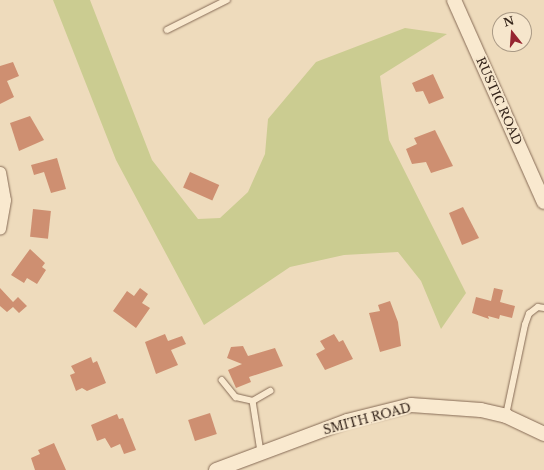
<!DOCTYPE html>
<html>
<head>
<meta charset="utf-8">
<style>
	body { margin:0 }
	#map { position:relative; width:544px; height:470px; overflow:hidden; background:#eedbbc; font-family:"Libre Baskerville",serif }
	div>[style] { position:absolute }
	.green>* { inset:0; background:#cbcc91 }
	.building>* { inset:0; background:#ce8f71; transform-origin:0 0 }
	.roads { filter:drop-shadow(0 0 1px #866b56) drop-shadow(0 0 1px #866b56) }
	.service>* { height:5.5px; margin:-2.75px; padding:0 2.75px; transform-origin:2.75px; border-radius:2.75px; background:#f9e9cf }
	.minor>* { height:11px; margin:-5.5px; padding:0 5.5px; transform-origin:5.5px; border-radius:5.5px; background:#f9e9cf }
	.tertiary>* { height:14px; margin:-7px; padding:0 7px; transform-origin:7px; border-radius:7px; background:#f9e9cf }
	span { translate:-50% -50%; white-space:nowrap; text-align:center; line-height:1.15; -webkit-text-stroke:4px #f6e6cc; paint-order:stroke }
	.street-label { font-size:12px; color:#35251b }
	.north { position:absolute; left:492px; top:12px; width:40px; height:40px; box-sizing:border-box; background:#f6e6cc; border:1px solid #a99985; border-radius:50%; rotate:343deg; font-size:11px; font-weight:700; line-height:16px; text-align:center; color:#35251b }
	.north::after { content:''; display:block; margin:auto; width:14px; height:18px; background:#962430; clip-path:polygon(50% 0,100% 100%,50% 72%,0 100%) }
</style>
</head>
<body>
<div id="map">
	<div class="green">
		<div style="clip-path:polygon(53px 0,90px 0,152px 160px,198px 219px,220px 218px,248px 192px,265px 154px,268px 119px,316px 62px,405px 28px,447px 34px,380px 76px,389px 140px,466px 293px,441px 329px,421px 281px,398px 252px,344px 255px,290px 267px,204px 325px,116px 160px)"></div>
	</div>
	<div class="building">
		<div style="clip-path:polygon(13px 62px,19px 76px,7px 81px,14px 97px,0 104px,0 66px)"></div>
		<div style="clip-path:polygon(433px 74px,444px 98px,429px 104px,423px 91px,416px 92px,412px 83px)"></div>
		<div style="clip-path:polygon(30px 116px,44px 140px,19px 151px,10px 123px)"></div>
		<div style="clip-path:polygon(435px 130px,453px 166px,431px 173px,426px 162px,412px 164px,406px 149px,417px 144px,414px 138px)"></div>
		<div style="clip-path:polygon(57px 158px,66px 189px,51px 193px,44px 172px,34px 175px,31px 165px)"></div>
		<div style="left:190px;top:172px;width:32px;height:17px;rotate:24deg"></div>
		<div style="clip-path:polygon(463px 207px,479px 238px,462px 245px,449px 213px)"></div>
		<div style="left:33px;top:209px;width:18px;height:28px;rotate:6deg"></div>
		<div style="clip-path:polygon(30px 249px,45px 263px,42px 267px,46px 270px,37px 284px,27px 278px,24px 283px,11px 275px)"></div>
		<div style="clip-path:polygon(0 288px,13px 302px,18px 297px,27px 306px,19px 313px,13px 307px,7px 312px,0 306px)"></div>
		<div style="clip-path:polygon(140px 288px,148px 294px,142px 303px,150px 308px,136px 328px,113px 311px,127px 291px,134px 296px)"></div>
		<div style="clip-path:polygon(494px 288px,503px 290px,500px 302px,515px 306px,512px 318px,500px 315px,499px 319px,488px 316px,489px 319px,472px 313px,476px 297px,491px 301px)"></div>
		<div style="clip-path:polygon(390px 301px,398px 322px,401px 346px,380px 352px,369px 313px,380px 311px,378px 305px)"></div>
		<div style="clip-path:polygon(165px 334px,168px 341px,182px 336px,186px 344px,171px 350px,178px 365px,156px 374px,145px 342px)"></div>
		<div style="clip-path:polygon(334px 334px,339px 342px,343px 340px,353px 359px,325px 370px,316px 354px,325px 349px,320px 341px)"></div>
		<div style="clip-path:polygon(243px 346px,248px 356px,275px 348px,283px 366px,249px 377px,251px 382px,236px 388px,228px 370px,242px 364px,227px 358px,231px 347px)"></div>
		<div style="clip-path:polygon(91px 357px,93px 363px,97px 361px,106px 383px,87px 391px,82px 388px,76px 391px,70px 375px,75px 373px,71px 366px)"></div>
		<div style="left:210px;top:413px;width:22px;height:23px;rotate:72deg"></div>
		<div style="clip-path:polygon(117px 414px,119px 419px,123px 418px,136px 450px,124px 454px,120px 444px,111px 448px,105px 438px,97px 441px,91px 425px)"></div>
		<div style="clip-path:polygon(54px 443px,66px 470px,35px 470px,31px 458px,40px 454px,38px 450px)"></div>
	</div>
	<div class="roads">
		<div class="service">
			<div style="left:167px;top:30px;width:67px;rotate:-26.6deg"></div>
			<div style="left:222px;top:380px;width:22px;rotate:51deg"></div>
			<div style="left:236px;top:397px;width:17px;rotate:13deg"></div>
			<div style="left:253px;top:401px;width:52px;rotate:81.1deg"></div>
			<div style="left:253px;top:401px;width:20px;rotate:-30deg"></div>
			<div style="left:506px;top:415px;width:92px;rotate:-78.1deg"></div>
			<div style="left:525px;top:325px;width:12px;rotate:-70deg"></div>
			<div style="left:529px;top:314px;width:11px;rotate:-38deg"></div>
			<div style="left:538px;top:307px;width:6px;rotate:9deg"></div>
		</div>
		<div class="minor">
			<div style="left:0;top:172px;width:28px;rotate:80deg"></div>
			<div style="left:5px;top:200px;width:29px;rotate:100deg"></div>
		</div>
		<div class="tertiary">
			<div style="left:454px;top:0;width:221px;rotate:66deg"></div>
			<div style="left:216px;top:470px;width:140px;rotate:-20.5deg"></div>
			<div style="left:347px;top:421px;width:66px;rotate:-14deg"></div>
			<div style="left:411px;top:405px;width:70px;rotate:4.1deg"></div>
			<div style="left:481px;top:410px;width:26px;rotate:13deg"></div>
			<div style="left:506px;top:416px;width:42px;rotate:25.3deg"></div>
		</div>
	</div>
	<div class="street-label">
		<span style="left:499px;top:101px;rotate:66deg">RUSTIC ROAD</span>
		<span style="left:367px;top:419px;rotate:-15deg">SMITH ROAD</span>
	</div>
	<div class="north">N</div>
</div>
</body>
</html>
